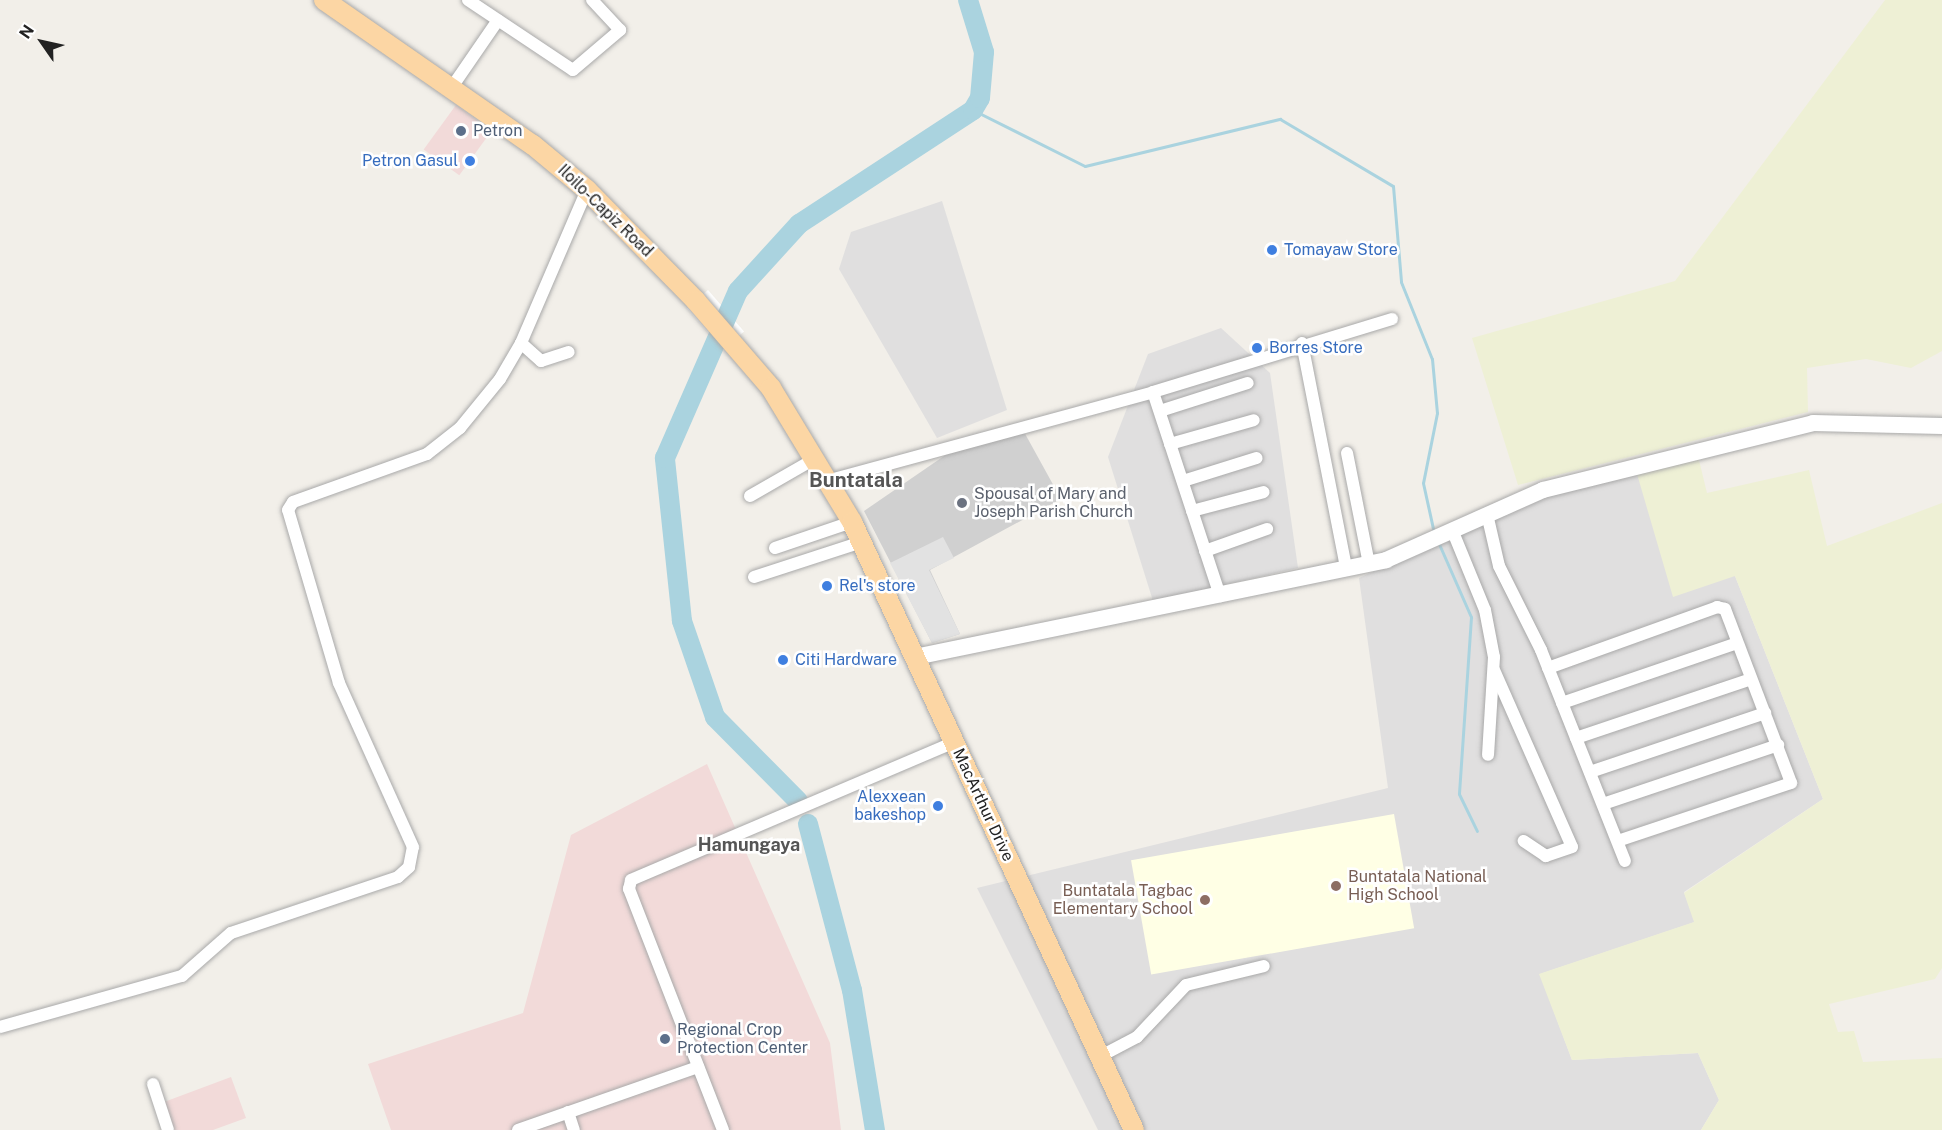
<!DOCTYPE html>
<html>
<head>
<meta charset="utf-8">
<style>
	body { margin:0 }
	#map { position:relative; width:1942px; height:1130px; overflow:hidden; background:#f2efe9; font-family:"Public Sans",sans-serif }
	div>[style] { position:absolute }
	.residential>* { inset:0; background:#e0dfdf }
	.commercial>* { inset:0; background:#f2dad9; transform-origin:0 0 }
	.education>* { inset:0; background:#ffffe5; transform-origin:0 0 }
	.religious>* { inset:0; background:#d0d0d0 }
	.farmland>* { inset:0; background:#eef0d5 }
	.parking>* { inset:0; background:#e2e2e2 }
	.pier>* { inset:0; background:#fff; transform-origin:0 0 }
	.stream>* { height:3px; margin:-1.5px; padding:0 1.5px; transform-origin:1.5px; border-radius:1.5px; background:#aad3df }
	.river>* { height:20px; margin:-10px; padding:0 10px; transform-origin:10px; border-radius:10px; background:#aad3df }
	.roads { filter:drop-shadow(0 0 2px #a9a9a9) drop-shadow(0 0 2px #a9a9a9) }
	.minor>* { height:12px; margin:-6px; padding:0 6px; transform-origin:6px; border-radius:6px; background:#fff }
	.tertiary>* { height:16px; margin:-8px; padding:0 8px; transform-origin:8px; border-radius:8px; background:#fff }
	.primary>* { height:20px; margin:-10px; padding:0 10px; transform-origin:10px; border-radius:10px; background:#fcd6a4 }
	.dots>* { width:16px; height:16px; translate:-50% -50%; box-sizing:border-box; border:3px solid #fff; border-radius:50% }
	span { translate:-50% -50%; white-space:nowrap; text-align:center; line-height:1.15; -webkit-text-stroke:5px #fff; paint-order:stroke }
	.service-label { font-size:16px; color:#4e5e75 }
	.left { translate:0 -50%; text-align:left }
	.shop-label { font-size:16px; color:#366cbe }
	.right { translate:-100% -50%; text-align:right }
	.street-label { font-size:16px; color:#222 }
	.worship-label { font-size:16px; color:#5b616d }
	.education-label { font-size:16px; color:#785e54 }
	.neighbourhood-label { font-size:18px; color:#555; font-weight:700 }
	.quarter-label { font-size:20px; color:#555; font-weight:700 }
	.north { position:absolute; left:12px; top:12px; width:60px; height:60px; -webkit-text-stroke:4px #fff; paint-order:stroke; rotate:304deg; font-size:16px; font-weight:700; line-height:24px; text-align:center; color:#222 }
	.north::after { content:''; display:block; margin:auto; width:21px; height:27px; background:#222; clip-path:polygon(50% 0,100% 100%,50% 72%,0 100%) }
</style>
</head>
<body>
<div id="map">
	<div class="residential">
		<div style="clip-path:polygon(942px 201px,1007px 410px,937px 438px,839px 269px,851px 232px)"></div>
		<div style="clip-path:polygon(1221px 328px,1270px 373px,1298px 568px,1153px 601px,1108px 457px,1148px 354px)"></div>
		<div style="clip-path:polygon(1637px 474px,1735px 576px,1823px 799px,1684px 892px,1695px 922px,1540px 974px,1572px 1060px,1698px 1053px,1719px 1100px,1701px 1130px,1098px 1130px,977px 888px,1388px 788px,1359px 578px,1522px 503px)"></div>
	</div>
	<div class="commercial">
		<div style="left:456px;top:105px;width:44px;height:55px;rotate:36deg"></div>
		<div style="clip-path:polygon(707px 764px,830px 1043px,841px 1130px,391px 1130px,368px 1064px,523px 1013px,571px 835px)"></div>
		<div style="clip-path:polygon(231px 1077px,246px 1118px,213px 1130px,174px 1130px,164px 1102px)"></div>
	</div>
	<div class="education">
		<div style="left:1394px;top:814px;width:116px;height:267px;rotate:80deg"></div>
	</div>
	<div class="religious">
		<div style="clip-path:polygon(1023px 430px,1061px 499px,930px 570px,960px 634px,932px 643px,864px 511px,960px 445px)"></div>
	</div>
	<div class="farmland">
		<div style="clip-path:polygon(1885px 0,1942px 0,1942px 351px,1911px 368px,1866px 359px,1807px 368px,1808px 412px,1518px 485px,1472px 338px,1675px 281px)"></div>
		<div style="clip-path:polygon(1698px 456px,1707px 493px,1809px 470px,1827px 546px,1942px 503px,1942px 968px,1935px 979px,1829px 1004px,1838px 1032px,1854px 1031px,1863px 1062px,1942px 1058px,1942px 1130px,1701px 1130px,1719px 1100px,1698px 1053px,1572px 1060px,1539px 974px,1694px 922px,1684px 893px,1823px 799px,1735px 576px,1673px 597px,1637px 474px)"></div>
	</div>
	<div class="parking">
		<div style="clip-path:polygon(943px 537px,954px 558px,929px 570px,960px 634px,932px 643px,890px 563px)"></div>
	</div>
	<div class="pier">
		<div style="left:708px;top:290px;width:55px;height:28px;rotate:49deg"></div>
	</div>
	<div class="stream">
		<div style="left:973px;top:110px;width:125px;rotate:26.6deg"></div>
		<div style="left:1085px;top:166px;width:201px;rotate:-13.6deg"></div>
		<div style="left:1280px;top:119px;width:131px;rotate:30.7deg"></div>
		<div style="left:1393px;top:186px;width:96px;rotate:85.2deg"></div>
		<div style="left:1401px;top:282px;width:83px;rotate:68.1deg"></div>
		<div style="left:1432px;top:359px;width:54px;rotate:84.7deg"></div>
		<div style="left:1437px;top:413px;width:71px;rotate:101.3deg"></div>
		<div style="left:1423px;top:483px;width:51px;rotate:77.6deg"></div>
		<div style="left:1439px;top:544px;width:80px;rotate:66.3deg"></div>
		<div style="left:1471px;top:617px;width:177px;rotate:93.9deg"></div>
		<div style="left:1459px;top:794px;width:41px;rotate:64.1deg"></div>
	</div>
	<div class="river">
		<div style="left:798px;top:801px;width:118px;rotate:-134.7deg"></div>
		<div style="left:715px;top:717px;width:102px;rotate:-109deg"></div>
		<div style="left:682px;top:621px;width:164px;rotate:-96deg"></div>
		<div style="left:665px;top:458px;width:182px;rotate:-66.4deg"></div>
		<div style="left:738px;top:291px;width:91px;rotate:-47.7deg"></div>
		<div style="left:799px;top:224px;width:208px;rotate:-33.2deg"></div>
		<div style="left:973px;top:110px;width:14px;rotate:-60deg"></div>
		<div style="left:980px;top:98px;width:46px;rotate:-85deg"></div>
		<div style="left:984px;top:52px;width:54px;rotate:-107.1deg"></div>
		<div style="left:808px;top:824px;width:172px;rotate:75.2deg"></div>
		<div style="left:852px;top:990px;width:142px;rotate:80.7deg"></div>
	</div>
	<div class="roads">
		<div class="minor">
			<div style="left:468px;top:0;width:126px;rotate:33.7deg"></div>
			<div style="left:573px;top:70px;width:62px;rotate:-40.4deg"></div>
			<div style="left:620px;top:30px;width:41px;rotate:-133deg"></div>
			<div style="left:452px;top:87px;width:81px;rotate:-55.5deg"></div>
			<div style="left:521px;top:343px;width:27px;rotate:42deg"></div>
			<div style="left:541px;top:361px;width:29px;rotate:-18deg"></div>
			<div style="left:1302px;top:343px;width:229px;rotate:78.9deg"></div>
			<div style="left:1153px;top:392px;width:215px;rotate:71.8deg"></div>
			<div style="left:1160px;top:411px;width:92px;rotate:-17.7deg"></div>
			<div style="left:1170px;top:444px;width:87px;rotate:-15.9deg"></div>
			<div style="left:1347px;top:453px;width:113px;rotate:78.8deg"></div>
			<div style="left:830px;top:480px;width:335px;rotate:-15.2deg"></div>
			<div style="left:1153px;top:392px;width:250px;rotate:-17deg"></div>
			<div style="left:1183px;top:481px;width:77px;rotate:-17.3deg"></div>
			<div style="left:750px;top:496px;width:76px;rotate:-29.9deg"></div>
			<div style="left:1192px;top:511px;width:74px;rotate:-14.8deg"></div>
			<div style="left:1487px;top:514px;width:53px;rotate:77deg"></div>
			<div style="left:1499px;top:566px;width:94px;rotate:63.4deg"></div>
			<div style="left:1541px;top:650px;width:227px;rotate:68.3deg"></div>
			<div style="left:1453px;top:532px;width:84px;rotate:67.7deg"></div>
			<div style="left:1485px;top:610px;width:48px;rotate:79.2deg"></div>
			<div style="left:1494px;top:657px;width:98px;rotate:93.5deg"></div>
			<div style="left:775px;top:548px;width:81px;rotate:-18.7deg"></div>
			<div style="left:1205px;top:551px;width:66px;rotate:-19.5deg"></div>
			<div style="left:754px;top:577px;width:114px;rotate:-18deg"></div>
			<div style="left:1548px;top:668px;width:180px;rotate:-19.8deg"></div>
			<div style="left:1717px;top:607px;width:8px;rotate:14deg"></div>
			<div style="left:1725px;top:609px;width:186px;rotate:69.2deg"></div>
			<div style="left:1791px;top:783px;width:182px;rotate:161.5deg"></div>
			<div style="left:1494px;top:670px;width:193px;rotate:66.2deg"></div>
			<div style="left:1572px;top:847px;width:28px;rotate:161deg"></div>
			<div style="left:1546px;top:856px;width:27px;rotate:-146deg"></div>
			<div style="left:1562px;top:703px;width:185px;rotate:-18.9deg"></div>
			<div style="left:1576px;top:738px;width:185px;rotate:-18.6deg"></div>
			<div style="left:1590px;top:772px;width:185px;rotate:-18.6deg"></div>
			<div style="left:1603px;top:804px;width:185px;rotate:-18.6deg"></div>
			<div style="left:0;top:1027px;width:189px;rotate:-15.7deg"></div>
			<div style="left:182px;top:976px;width:65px;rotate:-41.3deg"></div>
			<div style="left:231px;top:933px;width:176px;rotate:-18.5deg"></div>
			<div style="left:398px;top:877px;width:15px;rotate:-42deg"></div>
			<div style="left:409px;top:867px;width:20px;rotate:-79deg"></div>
			<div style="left:413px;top:847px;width:180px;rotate:-114.3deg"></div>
			<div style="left:339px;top:683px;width:180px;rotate:-106.4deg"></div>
			<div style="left:288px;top:510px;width:9px;rotate:-58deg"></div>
			<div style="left:293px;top:502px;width:142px;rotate:-19.7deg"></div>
			<div style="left:427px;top:454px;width:42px;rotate:-38.2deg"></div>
			<div style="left:460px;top:428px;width:63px;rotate:-50.8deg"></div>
			<div style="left:500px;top:379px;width:42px;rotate:-59.7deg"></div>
			<div style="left:521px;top:343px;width:167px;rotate:-66.7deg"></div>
			<div style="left:1099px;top:1057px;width:43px;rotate:-27.8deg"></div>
			<div style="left:1137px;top:1037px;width:71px;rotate:-46.7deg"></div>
			<div style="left:1186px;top:985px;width:80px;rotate:-13.7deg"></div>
			<div style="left:153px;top:1084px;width:48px;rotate:71.9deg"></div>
			<div style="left:568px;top:1112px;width:19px;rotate:72deg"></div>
			<div style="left:518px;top:1130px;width:191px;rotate:-19.3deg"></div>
			<div style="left:723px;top:1130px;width:259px;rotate:-111.3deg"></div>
			<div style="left:629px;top:889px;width:9px;rotate:-77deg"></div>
			<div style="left:631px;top:880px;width:351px;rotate:-23.1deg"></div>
		</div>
		<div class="tertiary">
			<div style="left:915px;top:657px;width:481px;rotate:-11.6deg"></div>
			<div style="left:1386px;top:560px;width:172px;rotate:-24deg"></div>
			<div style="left:1543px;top:490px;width:278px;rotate:-13.9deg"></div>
			<div style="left:1813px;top:423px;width:129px;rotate:1.3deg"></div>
		</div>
		<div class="primary">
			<div style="left:324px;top:0;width:254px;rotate:34.8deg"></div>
			<div style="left:533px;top:145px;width:70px;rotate:39.8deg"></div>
			<div style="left:587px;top:190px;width:156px;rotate:45.5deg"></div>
			<div style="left:696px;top:301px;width:115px;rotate:49.2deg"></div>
			<div style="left:771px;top:388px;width:157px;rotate:58.8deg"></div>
			<div style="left:852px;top:522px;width:670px;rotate:65.12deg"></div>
		</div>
	</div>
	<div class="dots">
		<div style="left:461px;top:131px;background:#5c6f8a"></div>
		<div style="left:470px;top:161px;background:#3f7fe0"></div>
		<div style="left:1272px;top:250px;background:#3f7fe0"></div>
		<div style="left:1257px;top:348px;background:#3f7fe0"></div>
		<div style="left:962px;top:503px;background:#6b7280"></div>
		<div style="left:827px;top:586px;background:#3f7fe0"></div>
		<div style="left:783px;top:660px;background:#3f7fe0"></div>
		<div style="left:938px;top:806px;background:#3f7fe0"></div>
		<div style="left:1336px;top:886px;background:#8d6e63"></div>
		<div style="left:1205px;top:900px;background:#8d6e63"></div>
		<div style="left:665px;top:1039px;background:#5c6f8a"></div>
	</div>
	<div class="service-label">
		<span class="left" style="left:473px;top:131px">Petron</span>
		<span class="left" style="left:677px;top:1039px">Regional Crop<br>Protection Center</span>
	</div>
	<div class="shop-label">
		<span class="right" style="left:458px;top:161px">Petron Gasul</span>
		<span class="left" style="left:1284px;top:250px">Tomayaw Store</span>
		<span class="left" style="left:1269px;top:348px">Borres Store</span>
		<span class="left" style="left:839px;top:586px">Rel's store</span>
		<span class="left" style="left:795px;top:660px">Citi Hardware</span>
		<span class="right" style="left:926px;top:806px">Alexxean<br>bakeshop</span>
	</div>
	<div class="street-label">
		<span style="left:605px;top:211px;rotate:44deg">Iloilo-Capiz Road</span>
		<span style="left:983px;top:805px;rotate:65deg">MacArthur Drive</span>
	</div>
	<div class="worship-label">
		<span class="left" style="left:974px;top:503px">Spousal of Mary and<br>Joseph Parish Church</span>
	</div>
	<div class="education-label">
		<span class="left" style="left:1348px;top:886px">Buntatala National<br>High School</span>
		<span class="right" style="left:1193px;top:900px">Buntatala Tagbac<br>Elementary School</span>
	</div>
	<div class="neighbourhood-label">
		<span style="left:749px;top:845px">Hamungaya</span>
	</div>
	<div class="quarter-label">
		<span style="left:856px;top:480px">Buntatala</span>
	</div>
	<div class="north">N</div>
</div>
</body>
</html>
